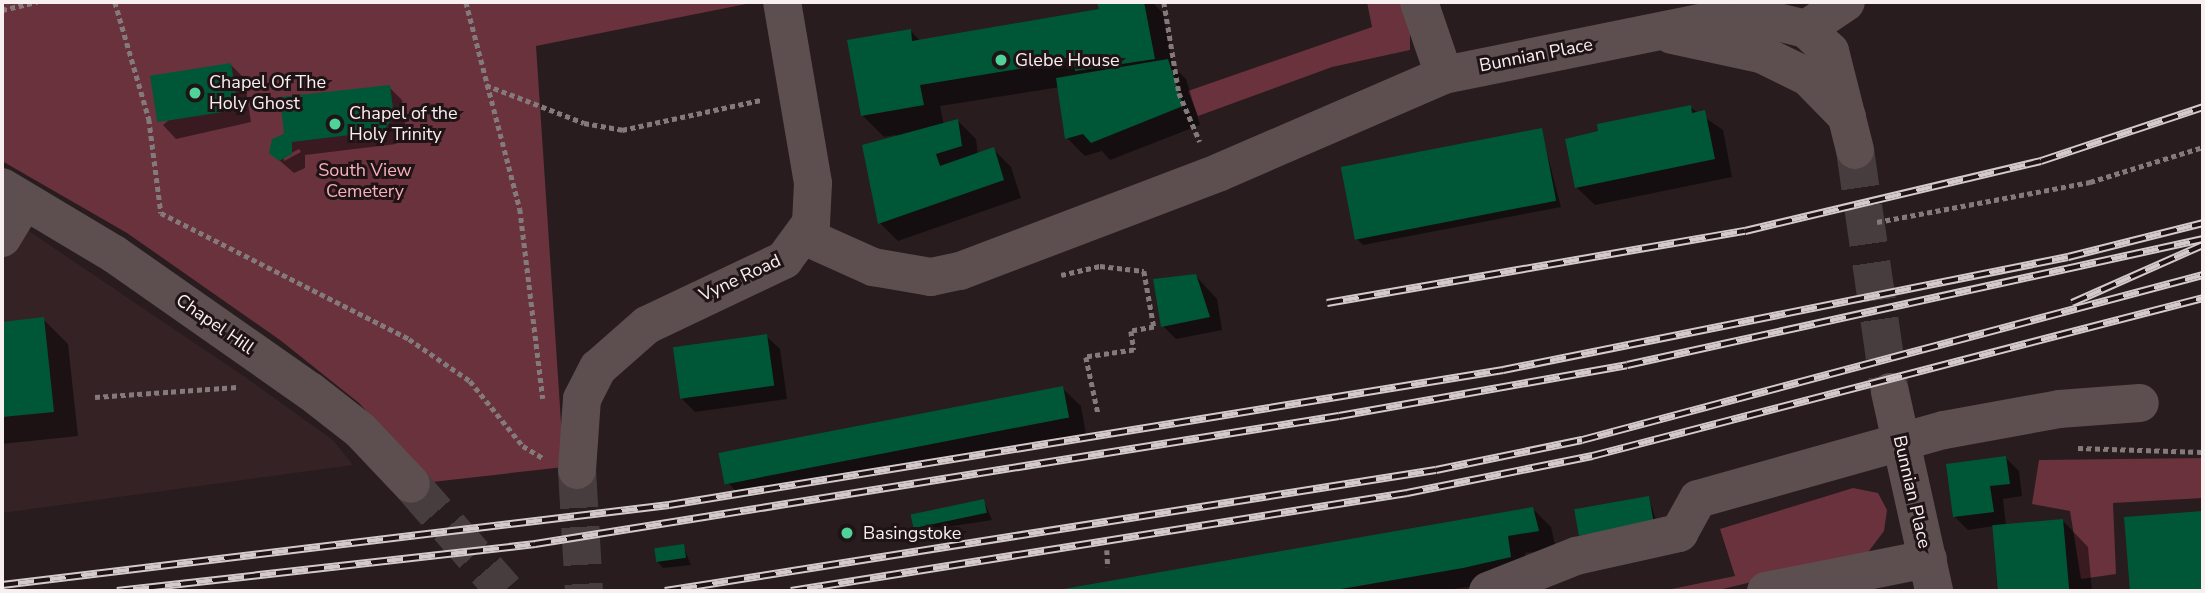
<!DOCTYPE html>
<html>
<head>
<meta charset="utf-8">
<style>
	body { margin:0 }
	#map { position:relative; width:2205px; height:593px; overflow:hidden; background:#281c1e; font-family:"Nunito Sans",sans-serif }
	div>[style] { position:absolute }
	.built>* { inset:0; background:#352225 }
	.green>* { inset:0; background:#6a323d }
	.shadow>* { inset:0; background:#0007 }
	.building>* { inset:0; background:#005738; transform-origin:0 0 }
	.minor-tunnel>* { height:38px; margin-top:-19px; transform-origin:0; background:repeating-linear-gradient(90deg,#473c3e 0 38px,transparent 0 57px) }
	.path>* { height:4.5px; margin-top:-2.25px; transform-origin:0; background:repeating-linear-gradient(90deg,#847a7b 0 5px,transparent 0 8.5px) }
	.minor>* { height:38px; margin:-19px; padding:0 19px; transform-origin:19px; border-radius:19px; background:#5d4e50 }
	.rail>* { height:8px; margin-top:-4px; transform-origin:0; background:repeating-linear-gradient(90deg,#1f1315 0 16px,#d4cacb 0 32px); box-sizing:border-box; border-block:2px solid #d4cacb }
	.dots>* { width:19px; height:19px; translate:-50% -50%; box-sizing:border-box; border:4px solid #1f1315; border-radius:50% }
	span { translate:-50% -50%; white-space:nowrap; text-align:center; line-height:1.15; -webkit-text-stroke:6px #1f1315; paint-order:stroke }
	.street-label { font-size:18px; color:#f8eff0 }
	.poi-label { font-size:18px; color:#f8eff0 }
	.left { translate:0 -50%; text-align:left }
	.park-label { font-size:18px; color:#f7afba }
	.frame { position:absolute; inset:0; border:4px solid #f8eff0; pointer-events:none }
</style>
</head>
<body>
<div id="map">
	<div class="built">
		<div style="clip-path:polygon(2px 213px,248px 379px,334px 441px,353px 465px,2px 513px)"></div>
	</div>
	<div class="green">
		<div style="clip-path:polygon(2px 2px,751px 2px,751px 3px,536px 46px,564px 467px,432px 482px,359px 403px,280px 340px,127px 233px,2px 161px)"></div>
		<div style="clip-path:polygon(1367px 2px,1410px 2px,1410px 50px,1332px 67px,1198px 116px,1188px 91px,1372px 27px)"></div>
		<div style="clip-path:polygon(2203px 458px,2203px 498px,2113px 503px,2116px 574px,2081px 579px,2070px 511px,2032px 504px,2039px 460px)"></div>
		<div style="clip-path:polygon(1853px 488px,1878px 493px,1887px 510px,1884px 531px,1866px 555px,1714px 591px,1662px 591px,1735px 576px,1720px 529px)"></div>
	</div>
	<div class="shadow">
		<div style="clip-path:polygon(1099px 2px,1152px 2px,1163px 13px,1173px 66px,1186px 79px,1200px 125px,1110px 160px,1102px 151px,1085px 156px,1067px 138px,1060px 87px,940px 106px,944px 125px,958px 121px,976px 139px,978px 155px,993px 149px,1011px 167px,1021px 198px,898px 241px,880px 223px,896px 135px,884px 137px,862px 115px,910px 30px,921px 42px,1101px 11px)"></div>
		<div style="clip-path:polygon(231px 65px,244px 78px,251px 122px,176px 139px,163px 125px)"></div>
		<div style="clip-path:polygon(evenodd,389px 87px,402px 100px,406px 131px,396px 144px,305px 155px,305px 168px,294px 173px,271px 153px,389px 87px,299px 149px,301px 152px,284px 161px,284px 157px,299px 149px)"></div>
		<div style="clip-path:polygon(1690px 107px,1723px 130px,1732px 177px,1595px 205px,1576px 187px)"></div>
		<div style="clip-path:polygon(1541px 130px,1561px 207px,1363px 245px,1357px 239px)"></div>
		<div style="clip-path:polygon(1195px 275px,1217px 299px,1222px 330px,1176px 339px,1163px 326px)"></div>
		<div style="clip-path:polygon(43px 319px,68px 344px,78px 436px,2px 444px,2px 324px)"></div>
		<div style="clip-path:polygon(766px 336px,780px 349px,787px 399px,695px 412px,682px 399px)"></div>
		<div style="clip-path:polygon(1062px 388px,1081px 406px,1086px 435px,743px 498px,725px 480px)"></div>
		<div style="clip-path:polygon(2006px 458px,2019px 471px,2022px 496px,2003px 499px,2006px 525px,2062px 520px,2088px 547px,2092px 591px,2001px 591px,1994px 526px,1968px 530px,1955px 517px)"></div>
		<div style="clip-path:polygon(1649px 498px,1659px 530px,1587px 542px)"></div>
		<div style="clip-path:polygon(984px 501px,992px 520px,921px 531px,915px 524px)"></div>
		<div style="clip-path:polygon(1533px 509px,1551px 527px,1556px 549px,1525px 553px,1529px 574px,1482px 585px,1439px 591px,1067px 591px)"></div>
		<div style="clip-path:polygon(2203px 512px,2203px 591px,2132px 591px,2126px 518px)"></div>
		<div style="clip-path:polygon(683px 546px,691px 565px,663px 568px,657px 561px)"></div>
	</div>
	<div class="building">
		<div style="clip-path:polygon(1097px 2px,1144px 2px,1155px 59px,1075px 71px,1074px 60px,920px 85px,924px 105px,861px 116px,847px 40px,911px 29px,912px 41px,1099px 9px)"></div>
		<div style="clip-path:polygon(1168px 59px,1183px 106px,1091px 143px,1083px 134px,1065px 139px,1056px 78px)"></div>
		<div style="left:231px;top:63px;width:47px;height:82px;rotate:81deg"></div>
		<div style="clip-path:polygon(390px 85px,394px 117px,383px 131px,292px 142px,292px 154px,279px 161px,269px 153px,272px 139px,284px 134px,280px 97px)"></div>
		<div style="clip-path:polygon(1691px 105px,1692px 113px,1705px 110px,1715px 159px,1575px 188px,1565px 139px,1598px 131px,1597px 124px)"></div>
		<div style="clip-path:polygon(958px 119px,962px 146px,936px 154px,940px 166px,994px 147px,1004px 180px,878px 224px,862px 145px)"></div>
		<div style="left:1542px;top:128px;width:74px;height:205px;rotate:79deg"></div>
		<div style="clip-path:polygon(1196px 274px,1210px 317px,1161px 327px,1153px 279px)"></div>
		<div style="clip-path:polygon(44px 317px,54px 412px,2px 417px,2px 322px)"></div>
		<div style="left:767px;top:334px;width:52px;height:95px;rotate:82deg"></div>
		<div style="left:1063px;top:386px;width:32px;height:351px;rotate:79deg"></div>
		<div style="clip-path:polygon(2006px 456px,2010px 484px,1990px 486px,1994px 512px,1953px 517px,1946px 464px)"></div>
		<div style="left:1649px;top:496px;width:27px;height:76px;rotate:80deg"></div>
		<div style="left:984px;top:499px;width:14px;height:75px;rotate:78deg"></div>
		<div style="clip-path:polygon(1533px 507px,1539px 531px,1508px 536px,1511px 557px,1463px 568px,1341px 589px,1052px 591px)"></div>
		<div style="clip-path:polygon(2203px 511px,2203px 591px,2130px 591px,2124px 517px)"></div>
		<div style="left:2063px;top:519px;width:72px;height:71px;rotate:85deg"></div>
		<div style="left:684px;top:544px;width:14px;height:30px;rotate:82deg"></div>
	</div>
	<div class="minor-tunnel">
		<div style="left:1855px;top:150px;width:245px;rotate:81.8deg"></div>
		<div style="left:577px;top:470px;width:121px;rotate:86.7deg"></div>
		<div style="left:411px;top:484px;width:142px;rotate:48.7deg"></div>
	</div>
	<div class="path">
		<div style="left:115px;top:2px;width:122px;rotate:73.8deg"></div>
		<div style="left:149px;top:119px;width:95px;rotate:82.7deg"></div>
		<div style="left:161px;top:213px;width:278px;rotate:26.9deg"></div>
		<div style="left:409px;top:339px;width:74px;rotate:34.5deg"></div>
		<div style="left:470px;top:381px;width:84px;rotate:50.8deg"></div>
		<div style="left:523px;top:446px;width:23px;rotate:31deg"></div>
		<div style="left:466px;top:2px;width:214px;rotate:75.4deg"></div>
		<div style="left:520px;top:209px;width:191px;rotate:83.1deg"></div>
		<div style="left:1164px;top:2px;width:92px;rotate:80.6deg"></div>
		<div style="left:1179px;top:93px;width:53px;rotate:66.8deg"></div>
		<div style="left:2px;top:10px;width:36px;rotate:-13deg"></div>
		<div style="left:486px;top:85px;width:105px;rotate:21.2deg"></div>
		<div style="left:584px;top:123px;width:39px;rotate:10deg"></div>
		<div style="left:622px;top:130px;width:142px;rotate:-12.2deg"></div>
		<div style="left:1877px;top:222px;width:217px;rotate:-10.6deg"></div>
		<div style="left:2090px;top:182px;width:118px;rotate:-17.2deg"></div>
		<div style="left:1061px;top:275px;width:40px;rotate:-13deg"></div>
		<div style="left:1100px;top:266px;width:44px;rotate:6.5deg"></div>
		<div style="left:1144px;top:271px;width:57px;rotate:79.9deg"></div>
		<div style="left:1154px;top:327px;width:23px;rotate:170deg"></div>
		<div style="left:1131px;top:331px;width:19px;rotate:81deg"></div>
		<div style="left:1134px;top:350px;width:49px;rotate:171.7deg"></div>
		<div style="left:1086px;top:357px;width:57px;rotate:77.9deg"></div>
		<div style="left:95px;top:397px;width:143px;rotate:-4deg"></div>
		<div style="left:2078px;top:448px;width:125px;rotate:1.8deg"></div>
		<div style="left:1107px;top:550px;width:17px;rotate:87deg"></div>
	</div>
	<div class="minor">
		<div style="left:1419px;top:2px;width:77px;rotate:71.1deg"></div>
		<div style="left:1806px;top:29px;width:48px;rotate:-34deg"></div>
		<div style="left:1672px;top:35px;width:91px;rotate:12.1deg"></div>
		<div style="left:1761px;top:54px;width:52px;rotate:26.1deg"></div>
		<div style="left:1808px;top:77px;width:56px;rotate:45.7deg"></div>
		<div style="left:2px;top:187px;width:131px;rotate:30.9deg"></div>
		<div style="left:114px;top:254px;width:239px;rotate:35deg"></div>
		<div style="left:310px;top:391px;width:63px;rotate:38deg"></div>
		<div style="left:360px;top:430px;width:74px;rotate:46.6deg"></div>
		<div style="left:804px;top:236px;width:76px;rotate:24.2deg"></div>
		<div style="left:873px;top:267px;width:59px;rotate:9.8deg"></div>
		<div style="left:931px;top:277px;width:30px;rotate:-12deg"></div>
		<div style="left:960px;top:271px;width:278px;rotate:-20.8deg"></div>
		<div style="left:1220px;top:172px;width:244px;rotate:-23.4deg"></div>
		<div style="left:1444px;top:75px;width:307px;rotate:-11.5deg"></div>
		<div style="left:1745px;top:14px;width:63px;rotate:13.8deg"></div>
		<div style="left:1806px;top:29px;width:33px;rotate:43deg"></div>
		<div style="left:1830px;top:51px;width:102px;rotate:75.8deg"></div>
		<div style="left:2px;top:238px;width:42px;rotate:-58.6deg"></div>
		<div style="left:1890px;top:392px;width:204px;rotate:77.5deg"></div>
		<div style="left:577px;top:470px;width:71px;rotate:-86deg"></div>
		<div style="left:582px;top:399px;width:35px;rotate:-63deg"></div>
		<div style="left:598px;top:368px;width:65px;rotate:-41.3deg"></div>
		<div style="left:647px;top:325px;width:152px;rotate:-25.4deg"></div>
		<div style="left:784px;top:260px;width:46px;rotate:-53.9deg"></div>
		<div style="left:811px;top:223px;width:40px;rotate:-87.1deg"></div>
		<div style="left:813px;top:183px;width:184px;rotate:-99.7deg"></div>
		<div style="left:1488px;top:591px;width:95px;rotate:-21.7deg"></div>
		<div style="left:1576px;top:556px;width:106px;rotate:-12.6deg"></div>
		<div style="left:1679px;top:533px;width:39px;rotate:-61deg"></div>
		<div style="left:1698px;top:499px;width:255px;rotate:-15.7deg"></div>
		<div style="left:1944px;top:430px;width:117px;rotate:-10.3deg"></div>
		<div style="left:2059px;top:409px;width:81px;rotate:-4.2deg"></div>
		<div style="left:1766px;top:591px;width:165px;rotate:-11.2deg"></div>
	</div>
	<div class="rail">
		<div style="left:1327px;top:303px;width:424px;rotate:-9.8deg"></div>
		<div style="left:1745px;top:231px;width:304px;rotate:-13.3deg"></div>
		<div style="left:2041px;top:161px;width:171px;rotate:-18.4deg"></div>
		<div style="left:2072px;top:303px;width:143px;rotate:-23.9deg"></div>
		<div style="left:2px;top:585px;width:672px;rotate:-6.84deg"></div>
		<div style="left:669px;top:505px;width:845px;rotate:-9.19deg"></div>
		<div style="left:1503px;top:370px;width:576px;rotate:-11.31deg"></div>
		<div style="left:2068px;top:257px;width:139px;rotate:-14.1deg"></div>
		<div style="left:117px;top:591px;width:421px;rotate:-6.4deg"></div>
		<div style="left:535px;top:544px;width:814px;rotate:-9.05deg"></div>
		<div style="left:1339px;top:416px;width:292px;rotate:-10deg"></div>
		<div style="left:1627px;top:365px;width:590px;rotate:-12.34deg"></div>
		<div style="left:665px;top:591px;width:780px;rotate:-8.92deg"></div>
		<div style="left:1436px;top:470px;width:149px;rotate:-11.6deg"></div>
		<div style="left:1582px;top:440px;width:643px;rotate:-14.88deg"></div>
		<div style="left:791px;top:591px;width:624px;rotate:-9.04deg"></div>
		<div style="left:1407px;top:493px;width:189px;rotate:-11.3deg"></div>
		<div style="left:1592px;top:456px;width:631px;rotate:-14.5deg"></div>
	</div>
	<div class="dots">
		<div style="left:1001px;top:60px;background:#4fd399"></div>
		<div style="left:195px;top:93px;background:#4fd399"></div>
		<div style="left:335px;top:124px;background:#4fd399"></div>
		<div style="left:847px;top:533px;background:#4fd399"></div>
	</div>
	<div class="street-label">
		<span style="left:1536px;top:55px;rotate:-11deg">Bunnian Place</span>
		<span style="left:740px;top:278px;rotate:-25deg">Vyne Road</span>
		<span style="left:215px;top:324px;rotate:35deg">Chapel Hill</span>
		<span style="left:1912px;top:492px;rotate:77deg">Bunnian Place</span>
	</div>
	<div class="poi-label">
		<span class="left" style="left:1015px;top:60px">Glebe House</span>
		<span class="left" style="left:209px;top:93px">Chapel Of The<br>Holy Ghost</span>
		<span class="left" style="left:349px;top:124px">Chapel of the<br>Holy Trinity</span>
		<span class="left" style="left:863px;top:533px">Basingstoke</span>
	</div>
	<div class="park-label">
		<span style="left:365px;top:181px">South View<br>Cemetery</span>
	</div>
	<div class="frame"></div>
</div>
</body>
</html>
